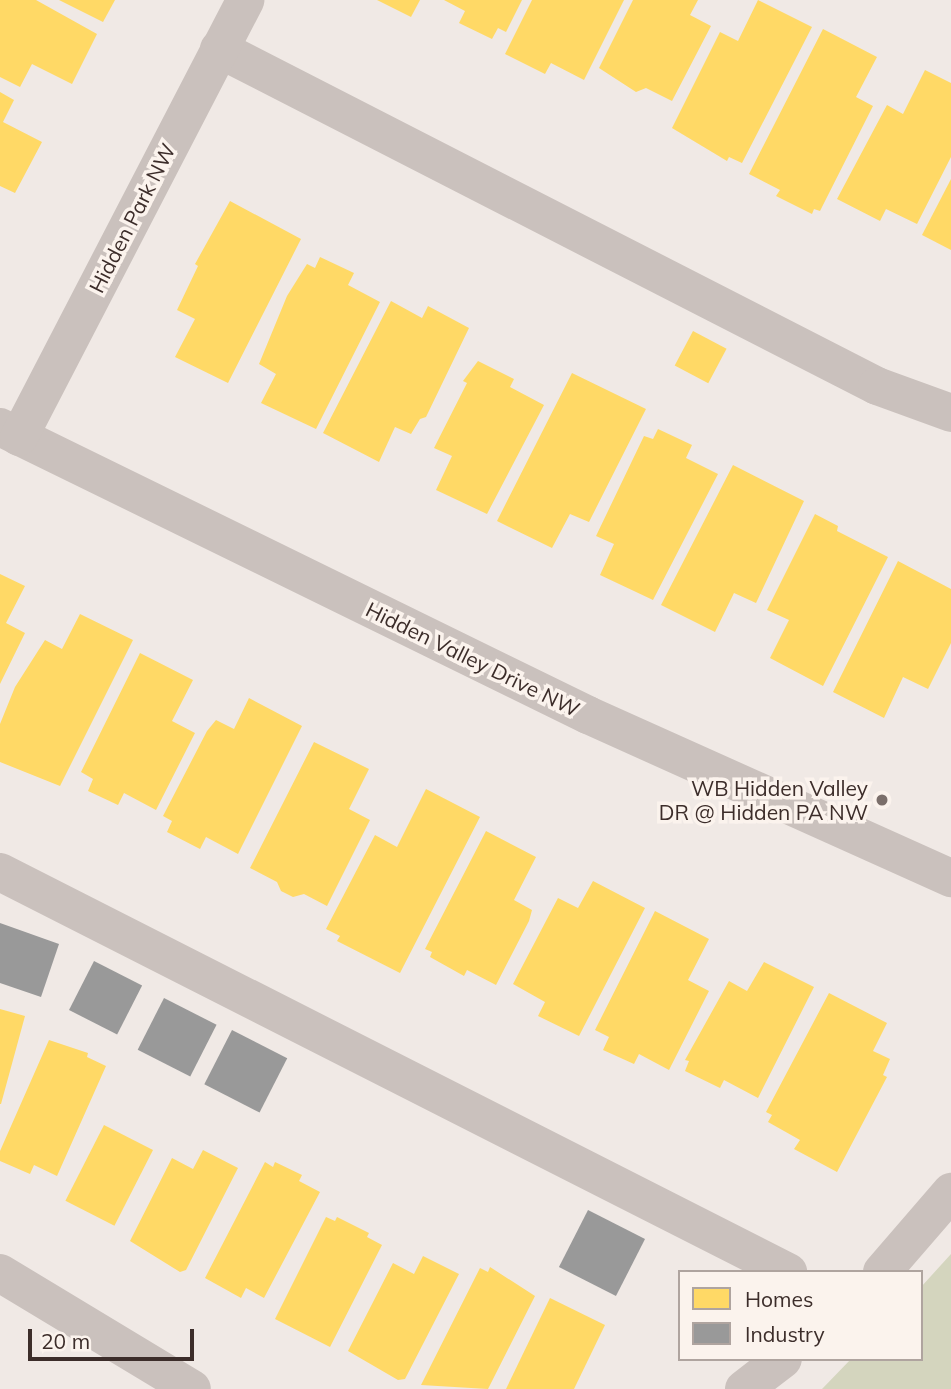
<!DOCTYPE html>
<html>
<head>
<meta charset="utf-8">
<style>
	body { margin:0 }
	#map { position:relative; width:951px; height:1389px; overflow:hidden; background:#f0e9e5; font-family:Mulish,sans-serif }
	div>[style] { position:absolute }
	.green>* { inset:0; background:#d4d5be }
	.homes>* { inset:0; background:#ffd966; transform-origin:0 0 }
	.industry>* { inset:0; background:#999; transform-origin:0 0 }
	.minor>* { height:38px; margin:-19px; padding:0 19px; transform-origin:19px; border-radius:19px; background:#cac1bd }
	.dots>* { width:19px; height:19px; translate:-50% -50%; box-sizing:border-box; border:4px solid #fbf3ed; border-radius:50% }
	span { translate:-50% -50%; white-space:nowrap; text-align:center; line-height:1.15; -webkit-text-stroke:7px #fbf3ed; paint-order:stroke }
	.street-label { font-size:21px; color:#3c2d2a }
	.poi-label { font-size:21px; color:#3c2d2a }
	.right { translate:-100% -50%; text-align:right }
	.legend { position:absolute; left:678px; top:1270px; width:245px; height:91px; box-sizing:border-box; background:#fbf3ed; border:2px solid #afa49f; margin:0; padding:9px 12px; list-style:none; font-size:21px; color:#3c2d2a }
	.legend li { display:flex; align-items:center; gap:14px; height:35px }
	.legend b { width:35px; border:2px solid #afa49f }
	.scale { position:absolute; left:28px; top:1329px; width:166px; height:32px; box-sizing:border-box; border:4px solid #3c2d2a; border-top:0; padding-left:9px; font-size:21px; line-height:24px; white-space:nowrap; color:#3c2d2a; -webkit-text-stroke:5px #fbf3ed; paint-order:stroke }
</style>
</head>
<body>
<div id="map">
	<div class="green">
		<div style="clip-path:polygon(951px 1254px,951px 1389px,822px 1389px,851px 1359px,921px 1359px,921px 1287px)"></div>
	</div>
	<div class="homes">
		<div style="clip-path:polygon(0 0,36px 0,97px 34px,72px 84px,32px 64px,20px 87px,0 77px)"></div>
		<div style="clip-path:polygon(59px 0,115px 0,103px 22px)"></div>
		<div style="clip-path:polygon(377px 0,420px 0,411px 17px)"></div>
		<div style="clip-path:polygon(444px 0,522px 0,506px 32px,498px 28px,492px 39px,459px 23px,465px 11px)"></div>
		<div style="clip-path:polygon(532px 0,624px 0,584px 80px,551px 63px,545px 74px,505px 54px)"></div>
		<div style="clip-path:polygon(633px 0,698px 0,690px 15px,711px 26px,672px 101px,646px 88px,636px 92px,599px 68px)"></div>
		<div style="clip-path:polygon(758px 0,812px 27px,742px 163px,729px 157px,727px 161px,672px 128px,720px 32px,738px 41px)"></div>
		<div style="clip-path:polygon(823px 29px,877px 57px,856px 97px,873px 106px,820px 211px,814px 209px,812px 214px,776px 196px,780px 190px,749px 174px)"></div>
		<div style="clip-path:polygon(925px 70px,951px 83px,951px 157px,917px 224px,886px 209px,880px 221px,837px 199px,887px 105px,903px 114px)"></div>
		<div style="clip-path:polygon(0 92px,14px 100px,3px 122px,42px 142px,15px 193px,0 186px)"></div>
		<div style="clip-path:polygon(951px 179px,951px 250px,922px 235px)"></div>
		<div style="clip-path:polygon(230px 201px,301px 239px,228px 383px,175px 357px,195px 319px,177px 310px,198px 266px,195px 264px)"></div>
		<div style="clip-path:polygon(320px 257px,354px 273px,348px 285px,380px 302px,316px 429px,261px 403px,276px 374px,259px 364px,287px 296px,307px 264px,315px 268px)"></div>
		<div style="clip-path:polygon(391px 301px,422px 318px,428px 306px,469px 328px,426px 417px,420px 419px,411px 434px,395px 427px,379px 462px,323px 433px)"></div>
		<div style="left:693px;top:331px;width:38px;height:39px;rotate:28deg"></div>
		<div style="clip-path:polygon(478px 361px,514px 379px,510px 387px,544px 405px,487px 514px,436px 490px,452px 456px,434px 448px,467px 383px,463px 381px)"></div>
		<div style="clip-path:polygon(572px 373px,646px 409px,589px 522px,570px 514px,552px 548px,497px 521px)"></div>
		<div style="clip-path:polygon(658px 429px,692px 445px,686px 458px,718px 474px,653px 600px,600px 575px,614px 544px,596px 536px,644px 436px,653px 439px)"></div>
		<div style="clip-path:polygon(733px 465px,804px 501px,756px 603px,734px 593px,715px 632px,661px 605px)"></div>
		<div style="clip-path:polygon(815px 514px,838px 526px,837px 531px,888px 557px,823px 686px,770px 658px,789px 620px,767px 610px)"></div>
		<div style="clip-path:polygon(898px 561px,951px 589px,951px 643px,928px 689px,903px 677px,884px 718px,833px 692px)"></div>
		<div style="clip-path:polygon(0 574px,25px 586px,6px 623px,25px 633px,0 684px)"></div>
		<div style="clip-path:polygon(80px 614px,133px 640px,60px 786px,0 762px,0 724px,15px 687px,45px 640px,62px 649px)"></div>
		<div style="clip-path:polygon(140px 653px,193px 680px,172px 721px,195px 733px,156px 810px,124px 793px,118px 805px,88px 791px,93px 779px,81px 772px)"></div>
		<div style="clip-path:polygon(249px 698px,302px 726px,238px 854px,206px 837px,200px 849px,167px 832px,172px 821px,163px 816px,207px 731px,216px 720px,234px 729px)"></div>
		<div style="clip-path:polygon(314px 742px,369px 769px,349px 809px,370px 820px,327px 906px,304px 894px,293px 897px,281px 891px,277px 882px,250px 868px)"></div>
		<div style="clip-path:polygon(426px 789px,480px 817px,400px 973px,337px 941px,340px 936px,326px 929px,375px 835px,397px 847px)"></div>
		<div style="clip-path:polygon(486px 831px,536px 857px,514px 900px,532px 910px,529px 921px,496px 985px,467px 970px,464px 976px,430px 957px,432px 952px,425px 949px)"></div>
		<div style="clip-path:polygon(593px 881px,645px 908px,579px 1036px,538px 1016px,545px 1002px,513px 984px,558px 898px,578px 908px)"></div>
		<div style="clip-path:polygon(655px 911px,709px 939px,688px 980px,709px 991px,669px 1070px,639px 1054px,634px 1064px,603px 1050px,609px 1037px,595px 1030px)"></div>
		<div style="clip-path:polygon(764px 962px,814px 987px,758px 1098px,724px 1080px,720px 1088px,685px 1071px,689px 1061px,685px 1060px,729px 981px,747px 991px)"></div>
		<div style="clip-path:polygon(829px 993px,887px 1023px,873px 1051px,890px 1059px,883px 1075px,887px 1077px,837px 1172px,794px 1149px,800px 1140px,768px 1122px,772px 1115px,766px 1112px)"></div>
		<div style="clip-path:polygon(0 1009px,25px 1016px,1px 1104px,0 1104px)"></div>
		<div style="clip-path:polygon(49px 1040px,88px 1053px,87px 1057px,106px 1066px,57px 1176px,34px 1165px,30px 1174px,0 1161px,0 1151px)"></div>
		<div style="left:104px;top:1125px;width:55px;height:85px;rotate:27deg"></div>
		<div style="clip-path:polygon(203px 1150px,238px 1168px,186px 1270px,180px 1272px,130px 1241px,172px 1158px,193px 1169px)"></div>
		<div style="clip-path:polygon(265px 1162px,273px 1167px,275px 1162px,302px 1175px,299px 1181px,320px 1192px,264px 1298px,246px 1288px,241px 1298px,205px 1278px)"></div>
		<div style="clip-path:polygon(326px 1217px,335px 1221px,337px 1217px,369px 1233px,367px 1237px,382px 1245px,330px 1347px,275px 1319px)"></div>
		<div style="clip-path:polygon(423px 1256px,459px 1274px,405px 1379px,398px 1380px,348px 1351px,393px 1263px,414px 1274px)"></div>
		<div style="clip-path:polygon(490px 1267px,535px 1296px,488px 1389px,421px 1385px,480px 1268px,488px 1272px)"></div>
		<div style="clip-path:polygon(550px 1298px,605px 1325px,574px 1389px,506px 1389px)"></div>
	</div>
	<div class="industry">
		<div style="clip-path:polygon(0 923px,59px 944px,41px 997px,0 983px)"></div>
		<div style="left:94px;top:961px;width:54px;height:55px;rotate:27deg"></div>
		<div style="left:164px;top:998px;width:59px;height:58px;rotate:27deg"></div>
		<div style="left:232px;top:1030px;width:62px;height:61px;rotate:27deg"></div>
		<div style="left:588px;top:1210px;width:64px;height:64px;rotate:27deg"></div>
	</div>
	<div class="minor">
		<div style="left:219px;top:49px;width:739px;rotate:27.12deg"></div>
		<div style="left:877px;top:386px;width:79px;rotate:20deg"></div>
		<div style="left:0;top:427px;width:655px;rotate:26.1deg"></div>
		<div style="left:588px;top:715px;width:398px;rotate:24.2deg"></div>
		<div style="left:19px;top:437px;width:492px;rotate:-62.6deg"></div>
		<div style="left:0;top:872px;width:884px;rotate:26.91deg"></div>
		<div style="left:882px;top:1272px;width:106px;rotate:-49.2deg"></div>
		<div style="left:0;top:1273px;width:224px;rotate:31.1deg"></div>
		<div style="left:744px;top:1389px;width:49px;rotate:-37.6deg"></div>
	</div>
	<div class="dots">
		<div style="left:882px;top:800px;background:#7b6f6b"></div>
	</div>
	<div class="street-label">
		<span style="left:132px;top:218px;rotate:-63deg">Hidden Park NW</span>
		<span style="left:473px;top:659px;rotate:26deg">Hidden Valley Drive NW</span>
	</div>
	<div class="poi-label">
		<span class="right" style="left:868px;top:800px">WB Hidden Valley<br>DR @ Hidden PA NW</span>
	</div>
	<ul class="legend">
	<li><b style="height:19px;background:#ffd966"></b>Homes</li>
	<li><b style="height:19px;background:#999"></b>Industry</li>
	</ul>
	<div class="scale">20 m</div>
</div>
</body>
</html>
